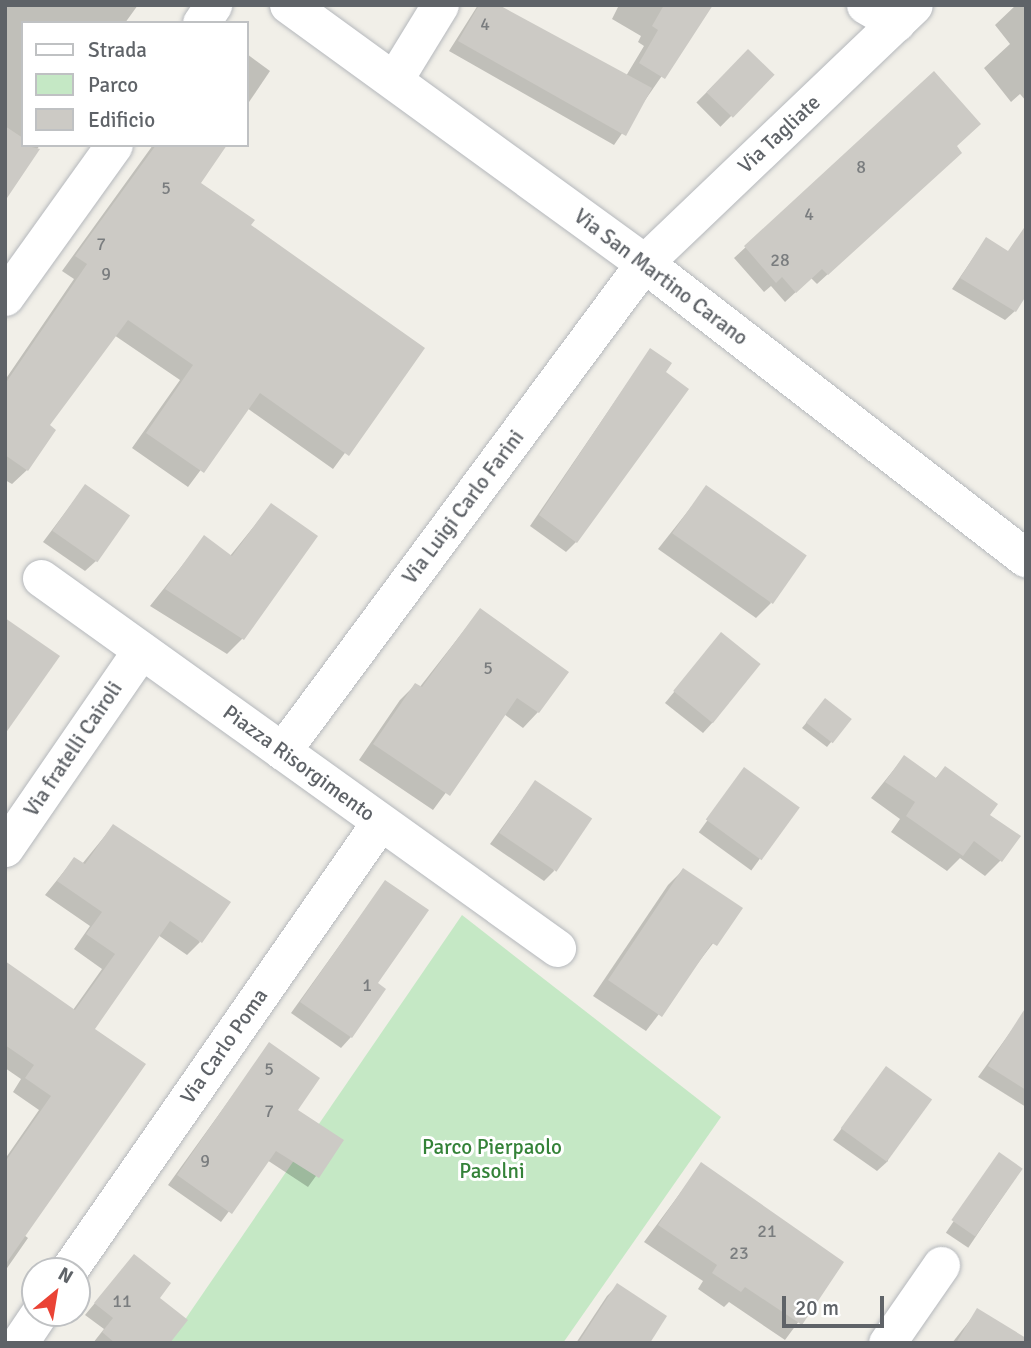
<!DOCTYPE html>
<html>
<head>
<meta charset="utf-8">
<style>
	body { margin:0 }
	#map { position:relative; width:1031px; height:1348px; overflow:hidden; background:#f1efe8; font-family:Signika,sans-serif }
	div>[style] { position:absolute }
	.green>* { inset:0; background:#c5e8c5 }
	.shadow>* { inset:0; background:#0003; transform-origin:0 0 }
	.building>* { inset:0; background:#cccac5; transform-origin:0 0 }
	.roads { filter:drop-shadow(0 0 2px #b5b8bc) drop-shadow(0 0 2px #b5b8bc) }
	.minor>* { height:37px; margin:-18.5px; padding:0 18.5px; transform-origin:18.5px; border-radius:18.5px; background:#fff }
	.tertiary>* { height:38px; margin:-19px; padding:0 19px; transform-origin:19px; border-radius:19px; background:#fff }
	span { translate:-50% -50%; white-space:nowrap; text-align:center; line-height:1.15; -webkit-text-stroke:6px #fff; paint-order:stroke }
	.number-label { font-size:18px; color:#7a7d7f }
	.number-label span { -webkit-text-stroke-width:0 }
	.street-label { font-size:21px; color:#5f6368 }
	.park-label { font-size:21px; color:#348238 }
	.frame { position:absolute; inset:0; border:7px solid #5f6368; pointer-events:none }
	.legend { position:absolute; left:21px; top:21px; width:228px; height:126px; box-sizing:border-box; background:#fff; border:2px solid #bfc1c3; margin:0; padding:9px 12px; list-style:none; font-size:21px; color:#5f6368 }
	.legend li { display:flex; align-items:center; gap:14px; height:35px }
	.legend b { width:35px; border:2px solid #bfc1c3 }
	.north { position:absolute; left:21px; top:1257px; width:70px; height:70px; box-sizing:border-box; background:#fff; border:2px solid #bfc1c3; border-radius:50%; rotate:30deg; font-size:19px; font-weight:700; line-height:28px; text-align:center; color:#5f6368 }
	.north::after { content:''; display:block; margin:auto; width:24px; height:32px; background:#ea4335; clip-path:polygon(50% 0,100% 100%,50% 72%,0 100%) }
	.scale { position:absolute; left:782px; top:1296px; width:102px; height:32px; box-sizing:border-box; border:4px solid #5f6368; border-top:0; padding-left:9px; font-size:21px; line-height:24px; white-space:nowrap; color:#5f6368; -webkit-text-stroke:5px #fff; paint-order:stroke }
</style>
</head>
<body>
<div id="map">
	<div class="green">
		<div style="clip-path:polygon(462px 915px,721px 1117px,563px 1343px,169px 1343px)"></div>
	</div>
	<div class="shadow">
		<div style="clip-path:polygon(5px 5px,138px 5px,125px 23px,23px 23px,23px 145px,40px 145px,5px 194px)"></div>
		<div style="clip-path:polygon(478px 5px,495px 5px,626px 76px,644px 46px,638px 42px,641px 36px,612px 19px,619px 5px,711px 5px,614px 145px,449px 51px)"></div>
		<div style="clip-path:polygon(1016px 5px,1026px 5px,1026px 101px,1020px 94px,1011px 102px,984px 68px,1010px 44px,995px 25px)"></div>
		<div style="left:748px;top:51px;width:34px;height:73px;rotate:45deg"></div>
		<div style="clip-path:polygon(247px 54px,270px 71px,247px 105px)"></div>
		<div style="clip-path:polygon(934px 73px,955px 146px,949px 163px,817px 284px,811px 278px,785px 302px,771px 286px,764px 292px,734px 258px)"></div>
		<div style="clip-path:polygon(153px 145px,219px 145px,198px 183px,249px 226px,422px 349px,333px 469px,247px 408px,188px 487px,132px 448px,180px 380px,114px 335px,47px 425px,27px 470px,12px 484px,5px 480px,5px 380px,74px 279px,62px 271px)"></div>
		<div style="clip-path:polygon(986px 239px,1008px 252px,1015px 311px,1005px 320px,952px 289px)"></div>
		<div style="clip-path:polygon(650px 350px,576px 542px,566px 552px,530px 526px)"></div>
		<div style="clip-path:polygon(85px 486px,96px 561px,85px 571px,43px 542px)"></div>
		<div style="clip-path:polygon(707px 487px,771px 603px,756px 618px,658px 549px)"></div>
		<div style="clip-path:polygon(271px 505px,243px 638px,227px 654px,150px 606px,204px 538px,230px 556px)"></div>
		<div style="clip-path:polygon(480px 610px,538px 712px,523px 728px,504px 714px,433px 810px,359px 760px,400px 700px,415px 685px,419px 688px)"></div>
		<div style="clip-path:polygon(721px 635px,713px 722px,703px 733px,665px 703px)"></div>
		<div style="clip-path:polygon(821px 705px,850px 719px,827px 747px,802px 728px)"></div>
		<div style="clip-path:polygon(904px 757px,935px 779px,945px 768px,988px 815px,1001px 860px,985px 876px,960px 858px,947px 871px,891px 832px,900px 819px,871px 798px)"></div>
		<div style="left:744px;top:770px;width:65px;height:77px;rotate:36deg"></div>
		<div style="clip-path:polygon(535px 782px,554px 871px,544px 881px,490px 844px)"></div>
		<div style="clip-path:polygon(113px 826px,200px 942px,187px 955px,158px 935px,93px 1029px,24px 1235px,28px 1238px,5px 1271px,5px 1159px,39px 1110px,13px 1092px,21px 1079px,5px 1068px,5px 963px,73px 1010px,102px 969px,74px 949px,90px 926px,45px 895px,74px 859px,82px 864px)"></div>
		<div style="clip-path:polygon(683px 870px,740px 908px,646px 1031px,593px 996px,668px 885px)"></div>
		<div style="clip-path:polygon(385px 882px,375px 984px,351px 1037px,341px 1048px,291px 1013px)"></div>
		<div style="clip-path:polygon(1014px 1027px,1026px 1035px,1026px 1107px,978px 1077px)"></div>
		<div style="clip-path:polygon(269px 1045px,296px 1110px,342px 1140px,308px 1187px,267px 1160px,221px 1222px,168px 1185px)"></div>
		<div style="clip-path:polygon(886px 1069px,888px 1161px,877px 1171px,833px 1140px)"></div>
		<div style="left:999px;top:1154px;width:27px;height:95px;rotate:34deg"></div>
		<div style="clip-path:polygon(701px 1165px,842px 1263px,785px 1340px,729px 1302px,724px 1307px,698px 1289px,703px 1281px,644px 1242px)"></div>
		<div style="clip-path:polygon(134px 1256px,157px 1298px,168px 1343px,93px 1343px,104px 1329px,85px 1315px)"></div>
		<div style="clip-path:polygon(617px 1286px,648px 1343px,576px 1343px,607px 1296px)"></div>
		<div style="clip-path:polygon(978px 1310px,1019px 1343px,952px 1343px)"></div>
	</div>
	<div class="building">
		<div style="clip-path:polygon(479px 5px,499px 5px,652px 88px,626px 136px,458px 41px)"></div>
		<div style="clip-path:polygon(664px 5px,713px 5px,665px 79px,639px 63px,658px 30px,652px 26px)"></div>
		<div style="left:748px;top:49px;width:37px;height:60px;rotate:44deg"></div>
		<div style="clip-path:polygon(934px 71px,981px 124px,957px 146px,962px 153px,828px 275px,822px 269px,796px 293px,782px 277px,776px 283px,744px 246px)"></div>
		<div style="clip-path:polygon(5px 126px,23px 138px,23px 145px,40px 149px,5px 201px)"></div>
		<div style="clip-path:polygon(156px 145px,227px 145px,201px 183px,255px 220px,251px 225px,425px 348px,349px 456px,260px 393px,204px 473px,146px 433px,193px 365px,128px 320px,50px 425px,56px 430px,28px 471px,5px 455px,5px 384px,87px 264px,75px 256px)"></div>
		<div style="clip-path:polygon(1026px 225px,1026px 296px,1016px 312px,960px 278px,986px 237px,1008px 251px)"></div>
		<div style="clip-path:polygon(650px 348px,672px 363px,666px 372px,689px 389px,577px 543px,539px 515px)"></div>
		<div style="left:85px;top:484px;width:55px;height:57px;rotate:35deg"></div>
		<div style="left:706px;top:485px;width:123px;height:59px;rotate:35deg"></div>
		<div style="clip-path:polygon(271px 503px,318px 536px,244px 640px,165px 589px,204px 535px,232px 556px)"></div>
		<div style="clip-path:polygon(480px 608px,569px 672px,539px 713px,517px 698px,450px 796px,373px 744px,415px 683px,422px 687px)"></div>
		<div style="clip-path:polygon(5px 618px,60px 656px,5px 734px)"></div>
		<div style="left:721px;top:632px;width:51px;height:76px;rotate:39deg"></div>
		<div style="left:825px;top:698px;width:34px;height:31px;rotate:38deg"></div>
		<div style="clip-path:polygon(904px 755px,936px 778px,945px 766px,998px 804px,990px 815px,1021px 836px,1002px 862px,974px 841px,963px 856px,906px 816px,915px 802px,885px 782px)"></div>
		<div style="left:744px;top:767px;width:69px;height:65px;rotate:36deg"></div>
		<div style="left:535px;top:780px;width:69px;height:64px;rotate:34deg"></div>
		<div style="clip-path:polygon(113px 824px,231px 902px,202px 943px,170px 921px,95px 1029px,146px 1064px,5px 1265px,5px 1162px,51px 1096px,25px 1078px,34px 1065px,5px 1045px,5px 961px,75px 1010px,115px 954px,86px 934px,102px 912px,57px 881px,74px 857px,85px 864px)"></div>
		<div style="clip-path:polygon(683px 868px,743px 908px,717px 946px,712px 943px,662px 1017px,608px 980px)"></div>
		<div style="clip-path:polygon(385px 880px,429px 910px,378px 983px,386px 989px,352px 1038px,300px 1002px)"></div>
		<div style="clip-path:polygon(1026px 1007px,1026px 1090px,988px 1066px)"></div>
		<div style="clip-path:polygon(269px 1042px,320px 1078px,298px 1110px,344px 1140px,319px 1178px,276px 1151px,232px 1214px,177px 1175px)"></div>
		<div style="left:886px;top:1066px;width:57px;height:77px;rotate:36deg"></div>
		<div style="left:999px;top:1152px;width:29px;height:83px;rotate:35deg"></div>
		<div style="clip-path:polygon(701px 1162px,844px 1262px,802px 1325px,745px 1287px,741px 1292px,712px 1273px,717px 1265px,658px 1225px)"></div>
		<div style="clip-path:polygon(134px 1254px,171px 1283px,160px 1298px,188px 1320px,170px 1343px,115px 1343px,102px 1332px,113px 1318px,94px 1303px)"></div>
		<div style="clip-path:polygon(617px 1283px,667px 1316px,650px 1343px,578px 1343px)"></div>
		<div style="clip-path:polygon(977px 1308px,1026px 1338px,1026px 1343px,956px 1343px)"></div>
	</div>
	<div class="roads">
		<div class="minor">
			<div style="left:865px;top:5px;width:36px;rotate:30deg"></div>
			<div style="left:201px;top:23px;width:22px;rotate:-56deg"></div>
			<div style="left:394px;top:80px;width:88px;rotate:-58.5deg"></div>
			<div style="left:5px;top:297px;width:187px;rotate:-54.4deg"></div>
			<div style="left:41px;top:578px;width:635px;rotate:35.64deg"></div>
			<div style="left:282px;top:751px;width:608px;rotate:-53.43deg"></div>
			<div style="left:644px;top:263px;width:373px;rotate:-43.7deg"></div>
			<div style="left:5px;top:848px;width:240px;rotate:-55.5deg"></div>
			<div style="left:68px;top:1271px;width:547px;rotate:-55.21deg"></div>
			<div style="left:19px;top:1343px;width:36px;rotate:-56deg"></div>
			<div style="left:887px;top:1343px;width:95px;rotate:-55.3deg"></div>
		</div>
		<div class="tertiary">
			<div style="left:289px;top:5px;width:439px;rotate:36deg"></div>
			<div style="left:644px;top:263px;width:483px;rotate:37.7deg"></div>
		</div>
	</div>
	<div class="number-label">
		<span style="left:485px;top:24px">4</span>
		<span style="left:861px;top:167px">8</span>
		<span style="left:166px;top:188px">5</span>
		<span style="left:809px;top:214px">4</span>
		<span style="left:101px;top:244px">7</span>
		<span style="left:780px;top:260px">28</span>
		<span style="left:106px;top:274px">9</span>
		<span style="left:488px;top:668px">5</span>
		<span style="left:367px;top:985px">1</span>
		<span style="left:269px;top:1069px">5</span>
		<span style="left:269px;top:1111px">7</span>
		<span style="left:205px;top:1161px">9</span>
		<span style="left:767px;top:1231px">21</span>
		<span style="left:739px;top:1253px">23</span>
		<span style="left:122px;top:1301px">11</span>
	</div>
	<div class="street-label">
		<span style="left:779px;top:134px;rotate:-43deg">Via Tagliate</span>
		<span style="left:661px;top:277px;rotate:37deg">Via San Martino Carano</span>
		<span style="left:463px;top:507px;rotate:-53deg">Via Luigi Carlo Farini</span>
		<span style="left:73px;top:749px;rotate:-56deg">Via fratelli Cairoli</span>
		<span style="left:299px;top:763px;rotate:36deg">Piazza Risorgimento</span>
		<span style="left:224px;top:1046px;rotate:-55deg">Via Carlo Poma</span>
	</div>
	<div class="park-label">
		<span style="left:492px;top:1159px">Parco Pierpaolo<br>Pasolni</span>
	</div>
	<div class="frame"></div>
	<ul class="legend">
	<li><b style="height:9px;background:#fff"></b>Strada</li>
	<li><b style="height:19px;background:#c5e8c5"></b>Parco</li>
	<li><b style="height:19px;background:#cccac5"></b>Edificio</li>
	</ul>
	<div class="north">N</div>
	<div class="scale">20 m</div>
</div>
</body>
</html>
